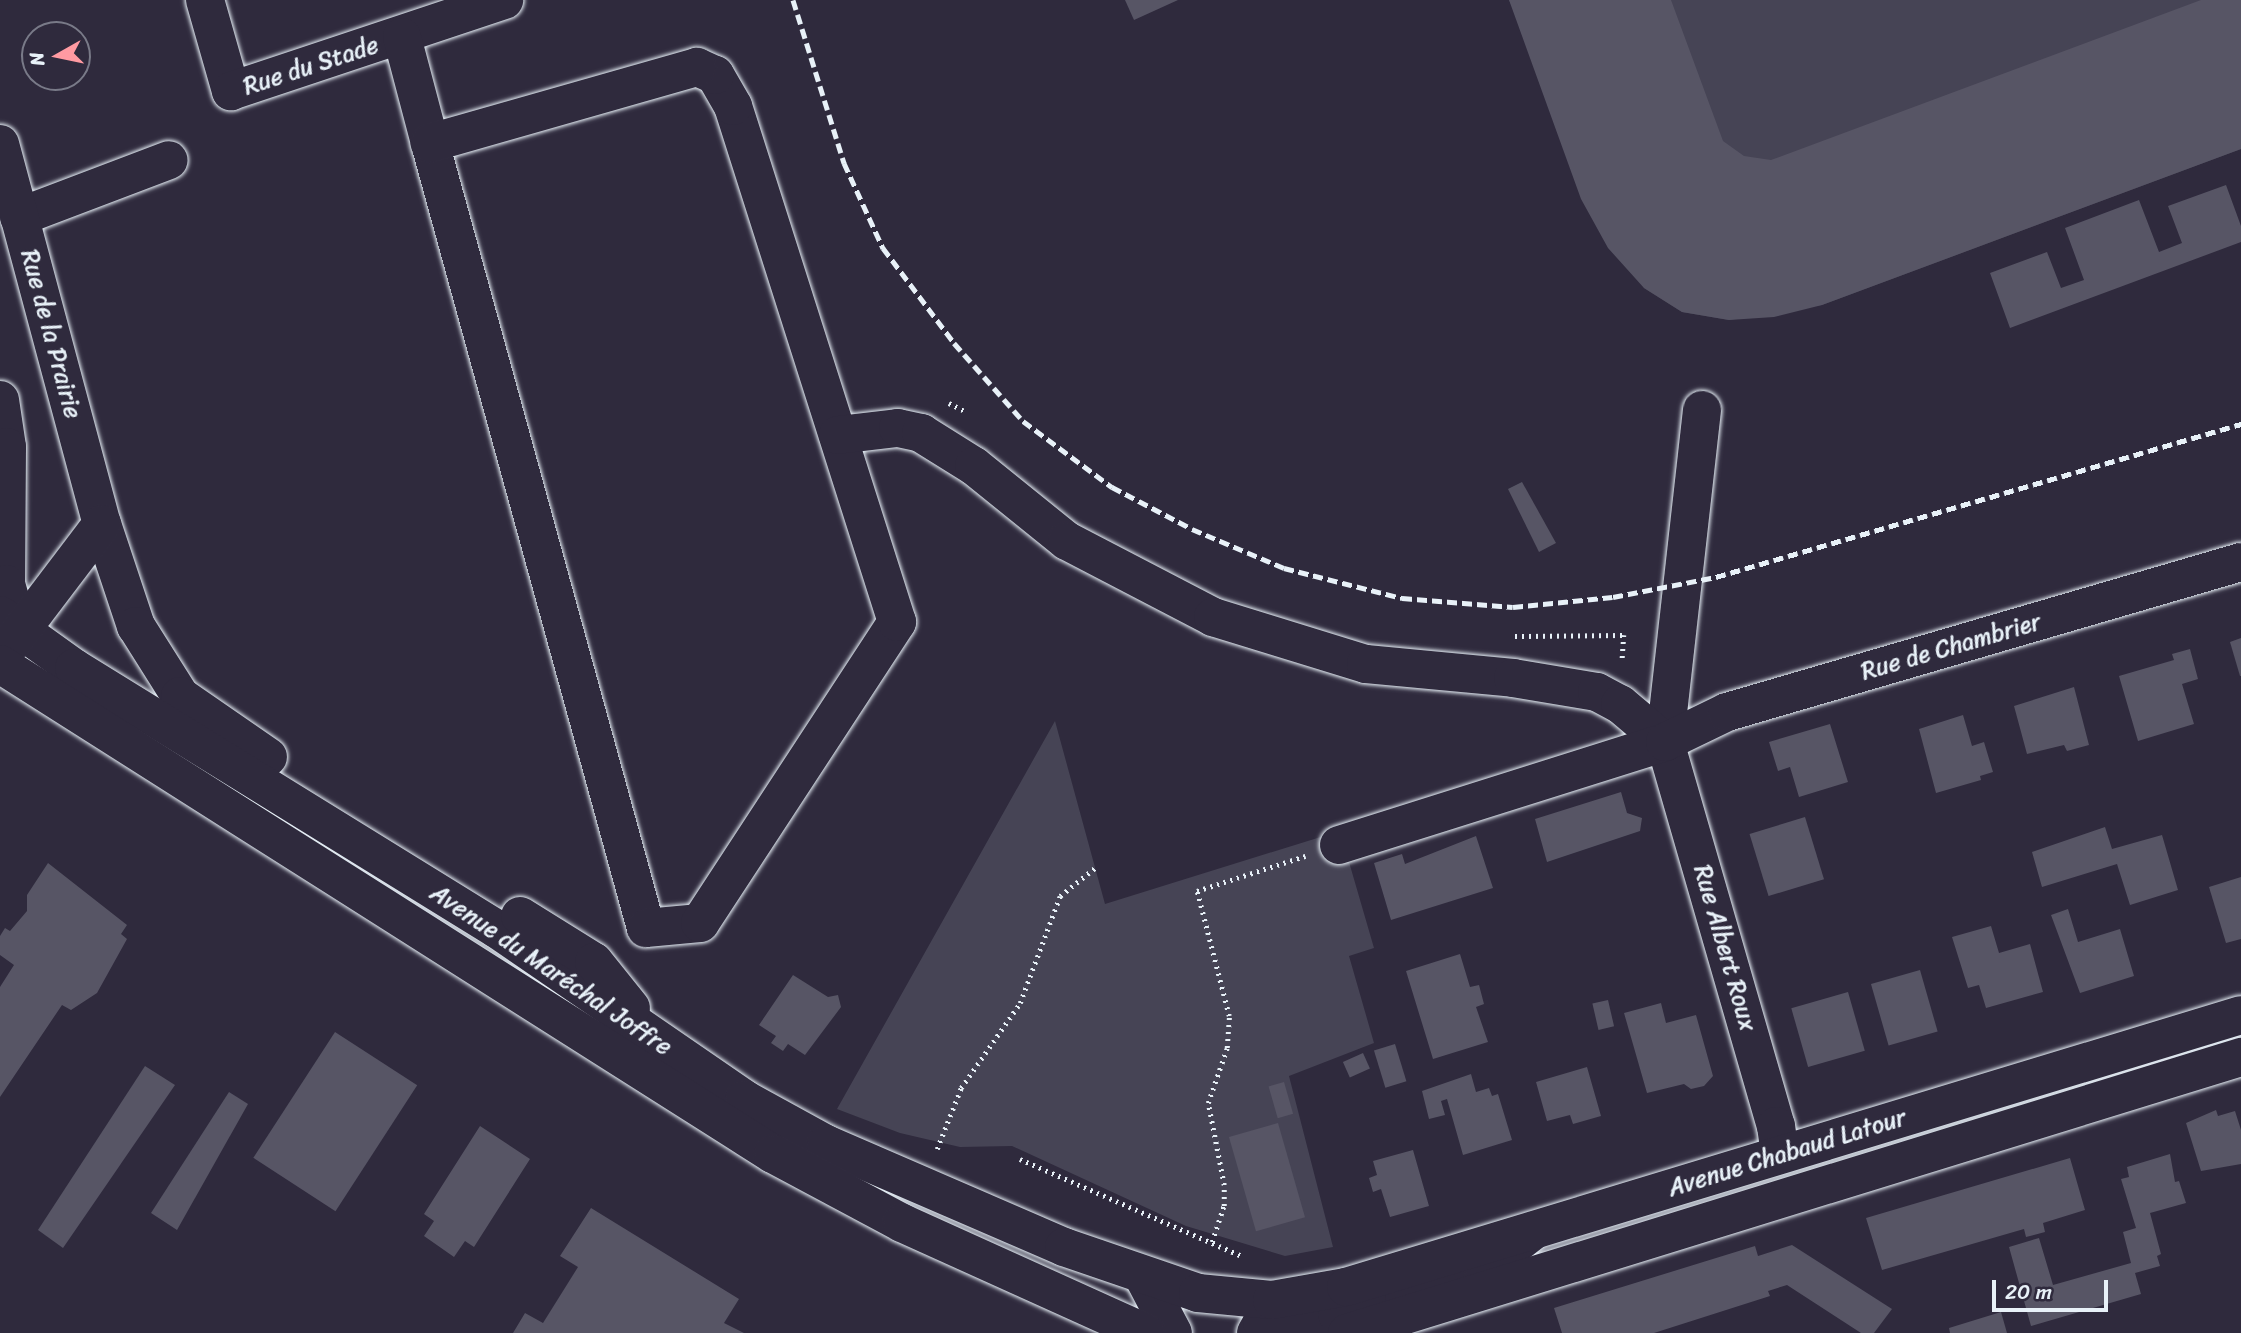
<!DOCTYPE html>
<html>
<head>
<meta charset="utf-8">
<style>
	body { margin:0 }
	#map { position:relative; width:2241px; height:1333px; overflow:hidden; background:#2f2a3d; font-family:Sriracha,sans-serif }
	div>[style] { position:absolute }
	.green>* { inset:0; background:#464455 }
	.building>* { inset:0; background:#575565; transform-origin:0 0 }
	.path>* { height:4.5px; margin-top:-2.25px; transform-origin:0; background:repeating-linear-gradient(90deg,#e8f1f8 0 2px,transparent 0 7px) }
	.roads { filter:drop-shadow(0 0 2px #e8f1f8) drop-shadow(0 0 2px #e8f1f8) }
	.minor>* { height:38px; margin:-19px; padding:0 19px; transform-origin:19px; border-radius:19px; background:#2f2a3d }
	.major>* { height:38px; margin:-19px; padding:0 19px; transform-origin:19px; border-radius:19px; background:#2f2a3d }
	.rail>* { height:5px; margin-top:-2.5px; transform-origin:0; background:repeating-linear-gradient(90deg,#e8f1f8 0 10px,transparent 0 15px) }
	span { translate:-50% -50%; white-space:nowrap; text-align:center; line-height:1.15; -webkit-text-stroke:5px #2f2a3d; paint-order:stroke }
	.street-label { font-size:24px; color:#e8f1f8 }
	.north { position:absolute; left:21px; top:21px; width:70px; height:70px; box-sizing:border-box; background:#2f2a3d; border:2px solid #797a88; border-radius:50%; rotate:261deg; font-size:19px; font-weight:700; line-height:28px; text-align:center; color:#e8f1f8 }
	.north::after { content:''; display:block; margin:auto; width:24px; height:32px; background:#ff9aa2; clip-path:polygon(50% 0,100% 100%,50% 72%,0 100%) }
	.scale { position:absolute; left:1992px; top:1280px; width:116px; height:32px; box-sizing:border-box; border:4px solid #e8f1f8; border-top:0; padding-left:9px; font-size:21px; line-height:24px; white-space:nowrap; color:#e8f1f8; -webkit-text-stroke:5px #2f2a3d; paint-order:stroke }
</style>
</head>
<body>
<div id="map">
	<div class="green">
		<div style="clip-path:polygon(1509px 0,2241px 0,2241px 149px,1822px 305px,1729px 320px,1682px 312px,1644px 288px)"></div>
		<div style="clip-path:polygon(1055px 721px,1105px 904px,1340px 831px,1374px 948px,1349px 956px,1374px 1043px,1289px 1076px,1333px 1247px,1285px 1256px,1186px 1226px,1012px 1146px,960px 1147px,900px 1133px,837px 1109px)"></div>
	</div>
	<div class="building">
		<div style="clip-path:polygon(1125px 0,1178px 0,1134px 20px)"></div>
		<div style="clip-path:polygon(1509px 0,1671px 0,1723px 141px,1744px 156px,1771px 160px,2201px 0,2241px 0,2241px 149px,1822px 305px,1774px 317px,1729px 320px,1682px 312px,1644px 288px,1608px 248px,1581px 199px)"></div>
		<div style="clip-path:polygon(2226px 185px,2241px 226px,2241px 242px,2010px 328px,1990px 273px,2047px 252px,2061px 288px,2084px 280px,2065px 228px,2139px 200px,2159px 252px,2182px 243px,2168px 206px)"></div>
		<div style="clip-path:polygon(1522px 482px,1556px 543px,1539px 552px,1508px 489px)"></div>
		<div style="clip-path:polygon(2241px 638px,2241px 676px,2240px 676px,2230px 642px)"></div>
		<div style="clip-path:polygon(2190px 649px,2198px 679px,2182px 684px,2194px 724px,2138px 741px,2119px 676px,2174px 660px,2172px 654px)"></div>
		<div style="clip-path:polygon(2074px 687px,2089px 745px,2067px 751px,2064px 745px,2027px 754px,2014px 706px)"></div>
		<div style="clip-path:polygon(1963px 715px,1972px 746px,1984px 742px,1993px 772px,1980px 776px,1981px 780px,1936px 793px,1919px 729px)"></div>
		<div style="clip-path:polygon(1830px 724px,1848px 782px,1799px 797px,1790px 767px,1778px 771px,1769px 742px)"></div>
		<div style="clip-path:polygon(1621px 792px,1627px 813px,1642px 818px,1640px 831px,1547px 862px,1535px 819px)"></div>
		<div style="left:1805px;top:817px;width:65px;height:58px;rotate:73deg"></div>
		<div style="clip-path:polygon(2105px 827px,2112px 849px,2162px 835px,2178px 890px,2130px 905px,2117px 864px,2042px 887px,2032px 852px)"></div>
		<div style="clip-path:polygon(1476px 836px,1493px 888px,1391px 920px,1374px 863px,1402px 854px,1405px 864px)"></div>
		<div style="clip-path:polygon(48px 863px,127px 925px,121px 934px,127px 939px,97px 993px,71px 1010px,62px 1005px,0 1097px,0 987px,14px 965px,0 955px,0 936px,5px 928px,10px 931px,27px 911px,27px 895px)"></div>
		<div style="clip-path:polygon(2241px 877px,2241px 939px,2226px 943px,2209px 887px)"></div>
		<div style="clip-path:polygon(2068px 909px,2078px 942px,2120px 929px,2134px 976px,2080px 993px,2051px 915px)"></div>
		<div style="clip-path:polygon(1991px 926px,1999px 953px,2030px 944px,2043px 992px,1986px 1008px,1979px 985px,1968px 988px,1952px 937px)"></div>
		<div style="clip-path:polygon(1460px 954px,1470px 987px,1479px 985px,1484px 1004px,1476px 1007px,1488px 1042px,1433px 1059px,1406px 971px)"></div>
		<div style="left:1920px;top:970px;width:64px;height:51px;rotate:74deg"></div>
		<div style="clip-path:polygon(793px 975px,828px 997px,838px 995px,841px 1007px,805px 1055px,788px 1044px,783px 1051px,771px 1043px,776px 1036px,759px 1025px)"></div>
		<div style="left:1848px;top:992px;width:61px;height:59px;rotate:74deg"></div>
		<div style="left:1608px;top:1000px;width:27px;height:16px;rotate:77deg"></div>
		<div style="clip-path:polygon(1661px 1003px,1666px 1023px,1696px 1015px,1713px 1076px,1704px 1086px,1691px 1089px,1684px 1084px,1647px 1093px,1624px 1013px)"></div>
		<div style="left:335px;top:1032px;width:98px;height:150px;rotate:33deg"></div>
		<div style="left:1395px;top:1044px;width:39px;height:22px;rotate:73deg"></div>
		<div style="left:1363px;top:1053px;width:17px;height:22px;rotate:66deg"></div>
		<div style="clip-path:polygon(145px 1066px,175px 1085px,63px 1248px,38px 1230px)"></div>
		<div style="clip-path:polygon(1587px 1067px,1601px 1116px,1573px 1124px,1570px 1115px,1547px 1121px,1536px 1082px)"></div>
		<div style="clip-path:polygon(1471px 1074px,1476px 1092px,1489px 1088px,1492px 1096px,1498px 1094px,1512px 1140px,1463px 1155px,1447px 1099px,1441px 1101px,1445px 1115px,1429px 1119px,1422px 1091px)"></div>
		<div style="left:1284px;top:1082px;width:33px;height:16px;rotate:74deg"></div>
		<div style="clip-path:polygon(229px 1092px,248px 1104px,177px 1230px,151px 1213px)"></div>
		<div style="clip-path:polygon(2216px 1110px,2218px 1116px,2235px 1111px,2241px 1130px,2241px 1164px,2201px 1171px,2186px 1123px)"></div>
		<div style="left:1278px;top:1123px;width:98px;height:51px;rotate:74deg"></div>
		<div style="clip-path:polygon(480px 1126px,530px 1159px,474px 1247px,465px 1241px,454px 1257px,424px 1236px,434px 1221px,424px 1214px)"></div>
		<div style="clip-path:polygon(1413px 1150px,1429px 1206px,1390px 1217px,1381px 1189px,1373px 1192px,1369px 1178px,1377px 1175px,1373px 1161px)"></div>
		<div style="clip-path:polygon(2170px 1154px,2175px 1182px,2179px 1181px,2186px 1203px,2150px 1213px,2161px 1254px,2157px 1256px,2160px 1266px,2135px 1273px,2141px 1294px,2031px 1326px,2009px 1247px,2039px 1238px,2053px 1285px,2131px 1263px,2123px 1232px,2136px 1228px,2121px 1179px,2129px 1177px,2127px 1167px)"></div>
		<div style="clip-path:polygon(2070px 1158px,2085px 1210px,2043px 1223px,2045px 1232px,2026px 1237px,2024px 1229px,1882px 1270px,1866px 1218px)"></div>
		<div style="clip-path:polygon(591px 1208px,739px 1299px,724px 1323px,744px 1333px,513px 1333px,525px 1313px,543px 1323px,578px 1267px,560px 1256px)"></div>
		<div style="clip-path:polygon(1792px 1245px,1892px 1309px,1874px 1333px,1861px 1333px,1787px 1285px,1768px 1291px,1770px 1296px,1654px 1333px,1562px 1333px,1554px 1308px,1755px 1246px,1758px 1256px)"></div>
		<div style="clip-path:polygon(2001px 1312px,2007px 1333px,1950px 1333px,1949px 1328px)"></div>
	</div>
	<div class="path">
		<div style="left:949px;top:403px;width:18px;rotate:27deg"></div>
		<div style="left:1515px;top:636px;width:109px;rotate:-0.5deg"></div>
		<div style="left:1624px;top:635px;width:26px;rotate:94deg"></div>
		<div style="left:937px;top:1149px;width:66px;rotate:-68.5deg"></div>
		<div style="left:961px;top:1088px;width:103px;rotate:-55.2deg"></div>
		<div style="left:1020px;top:1003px;width:114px;rotate:-69.5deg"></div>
		<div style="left:1060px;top:896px;width:45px;rotate:-38.7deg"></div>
		<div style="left:1020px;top:1159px;width:242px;rotate:23.6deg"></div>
		<div style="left:1212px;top:1242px;width:38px;rotate:-72deg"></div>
		<div style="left:1224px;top:1206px;width:21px;rotate:-90deg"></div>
		<div style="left:1224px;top:1185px;width:84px;rotate:-101deg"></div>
		<div style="left:1208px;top:1103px;width:58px;rotate:-70.9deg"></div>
		<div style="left:1227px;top:1048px;width:32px;rotate:-86deg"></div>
		<div style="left:1229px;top:1016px;width:129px;rotate:-104.4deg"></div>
		<div style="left:1197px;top:891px;width:114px;rotate:-18deg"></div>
	</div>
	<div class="roads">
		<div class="minor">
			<div style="left:205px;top:0;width:95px;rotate:74.1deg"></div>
			<div style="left:231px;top:91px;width:288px;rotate:-18.4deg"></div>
			<div style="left:402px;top:37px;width:110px;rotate:75.2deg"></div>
			<div style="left:430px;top:143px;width:814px;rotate:74.62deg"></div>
			<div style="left:646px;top:928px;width:54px;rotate:-5.3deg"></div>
			<div style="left:700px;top:923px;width:360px;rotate:-56.8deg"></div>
			<div style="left:897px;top:622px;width:541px;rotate:-107.63deg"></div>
			<div style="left:733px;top:106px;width:36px;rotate:-120deg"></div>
			<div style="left:715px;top:75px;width:20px;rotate:-156deg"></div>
			<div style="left:697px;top:67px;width:278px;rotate:164.1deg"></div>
			<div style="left:19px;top:217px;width:160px;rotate:-20.8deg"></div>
			<div style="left:1702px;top:410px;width:334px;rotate:96.4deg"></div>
			<div style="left:1665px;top:742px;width:400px;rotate:73.9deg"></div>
			<div style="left:1776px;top:1126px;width:29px;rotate:82deg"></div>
			<div style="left:838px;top:435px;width:60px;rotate:-6.7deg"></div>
			<div style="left:898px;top:428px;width:24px;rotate:12deg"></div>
			<div style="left:921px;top:433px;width:62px;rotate:31.9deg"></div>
			<div style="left:974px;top:466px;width:119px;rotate:38.9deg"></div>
			<div style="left:1067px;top:541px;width:165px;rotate:27.5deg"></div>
			<div style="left:1213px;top:617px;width:160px;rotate:17.1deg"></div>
			<div style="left:1366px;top:664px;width:148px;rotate:5.4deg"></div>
			<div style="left:1513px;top:678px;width:85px;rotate:9.5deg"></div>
			<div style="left:1597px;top:692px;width:26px;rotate:28deg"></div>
			<div style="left:1620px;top:704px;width:59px;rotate:40.2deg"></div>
			<div style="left:1339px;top:845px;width:342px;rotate:-17.5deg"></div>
			<div style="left:1665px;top:742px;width:69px;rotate:-25.8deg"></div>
			<div style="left:1727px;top:712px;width:535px;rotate:-16.27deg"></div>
			<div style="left:1144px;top:1278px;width:62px;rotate:62.2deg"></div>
			<div style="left:1256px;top:1333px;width:13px;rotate:-61deg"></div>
			<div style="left:1262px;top:1322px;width:75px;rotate:-6.1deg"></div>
			<div style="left:1337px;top:1314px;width:69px;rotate:-13.4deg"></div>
			<div style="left:1404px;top:1298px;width:85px;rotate:-19.9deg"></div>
			<div style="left:1484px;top:1269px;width:62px;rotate:-37.8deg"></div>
		</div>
		<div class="major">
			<div style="left:0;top:144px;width:393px;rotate:75deg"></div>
			<div style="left:102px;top:524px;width:108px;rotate:71.6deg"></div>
			<div style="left:136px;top:626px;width:83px;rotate:57.8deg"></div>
			<div style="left:180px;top:696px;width:107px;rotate:34.7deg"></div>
			<div style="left:0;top:400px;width:48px;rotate:81.5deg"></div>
			<div style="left:7px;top:447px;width:137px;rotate:90.4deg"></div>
			<div style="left:6px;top:584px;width:47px;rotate:73.9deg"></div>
			<div style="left:0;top:615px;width:91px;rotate:35.6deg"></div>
			<div style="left:74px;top:668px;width:497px;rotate:31.7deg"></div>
			<div style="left:497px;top:929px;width:300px;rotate:34.5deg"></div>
			<div style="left:744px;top:1099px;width:94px;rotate:28.8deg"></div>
			<div style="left:826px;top:1144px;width:259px;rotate:23.4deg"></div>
			<div style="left:1064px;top:1247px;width:142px;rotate:18.9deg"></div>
			<div style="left:1198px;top:1293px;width:74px;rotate:5.4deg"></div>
			<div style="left:1272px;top:1300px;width:75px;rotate:-10deg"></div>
			<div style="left:1346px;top:1287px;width:935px;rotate:-16.9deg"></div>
			<div style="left:10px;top:645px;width:152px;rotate:-52.8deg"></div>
			<div style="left:0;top:664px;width:915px;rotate:32.37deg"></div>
			<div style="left:773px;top:1154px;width:146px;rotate:28.1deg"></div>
			<div style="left:902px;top:1223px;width:268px;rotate:24.3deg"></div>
			<div style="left:520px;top:916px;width:87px;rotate:31.9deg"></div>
			<div style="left:594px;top:962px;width:59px;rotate:51.2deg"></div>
			<div style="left:1347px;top:1333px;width:936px;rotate:-17.16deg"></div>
		</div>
	</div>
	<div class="rail">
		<div style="left:793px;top:0;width:171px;rotate:72.6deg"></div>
		<div style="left:844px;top:163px;width:94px;rotate:65.4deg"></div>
		<div style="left:883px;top:248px;width:119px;rotate:53.2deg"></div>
		<div style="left:954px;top:343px;width:104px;rotate:48.5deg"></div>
		<div style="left:1023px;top:421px;width:111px;rotate:36.6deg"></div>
		<div style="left:1112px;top:487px;width:90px;rotate:27.7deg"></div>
		<div style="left:1192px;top:529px;width:100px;rotate:23deg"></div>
		<div style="left:1284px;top:568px;width:122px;rotate:14.3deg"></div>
		<div style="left:1402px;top:598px;width:111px;rotate:4.6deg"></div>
		<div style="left:1513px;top:607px;width:100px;rotate:-5.7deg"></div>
		<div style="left:1613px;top:597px;width:105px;rotate:-11deg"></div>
		<div style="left:1716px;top:577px;width:547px;rotate:-16.25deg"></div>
	</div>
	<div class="street-label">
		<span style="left:311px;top:66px;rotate:-18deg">Rue du Stade</span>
		<span style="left:51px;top:334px;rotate:75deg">Rue de la Prairie</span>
		<span style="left:1951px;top:647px;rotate:-16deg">Rue de Chambrier</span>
		<span style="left:1725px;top:948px;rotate:74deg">Rue Albert Roux</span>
		<span style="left:551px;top:970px;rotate:34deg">Avenue du Maréchal Joffre</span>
		<span style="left:1787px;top:1153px;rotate:-17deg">Avenue Chabaud Latour</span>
	</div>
	<div class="north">N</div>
	<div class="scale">20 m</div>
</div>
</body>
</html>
